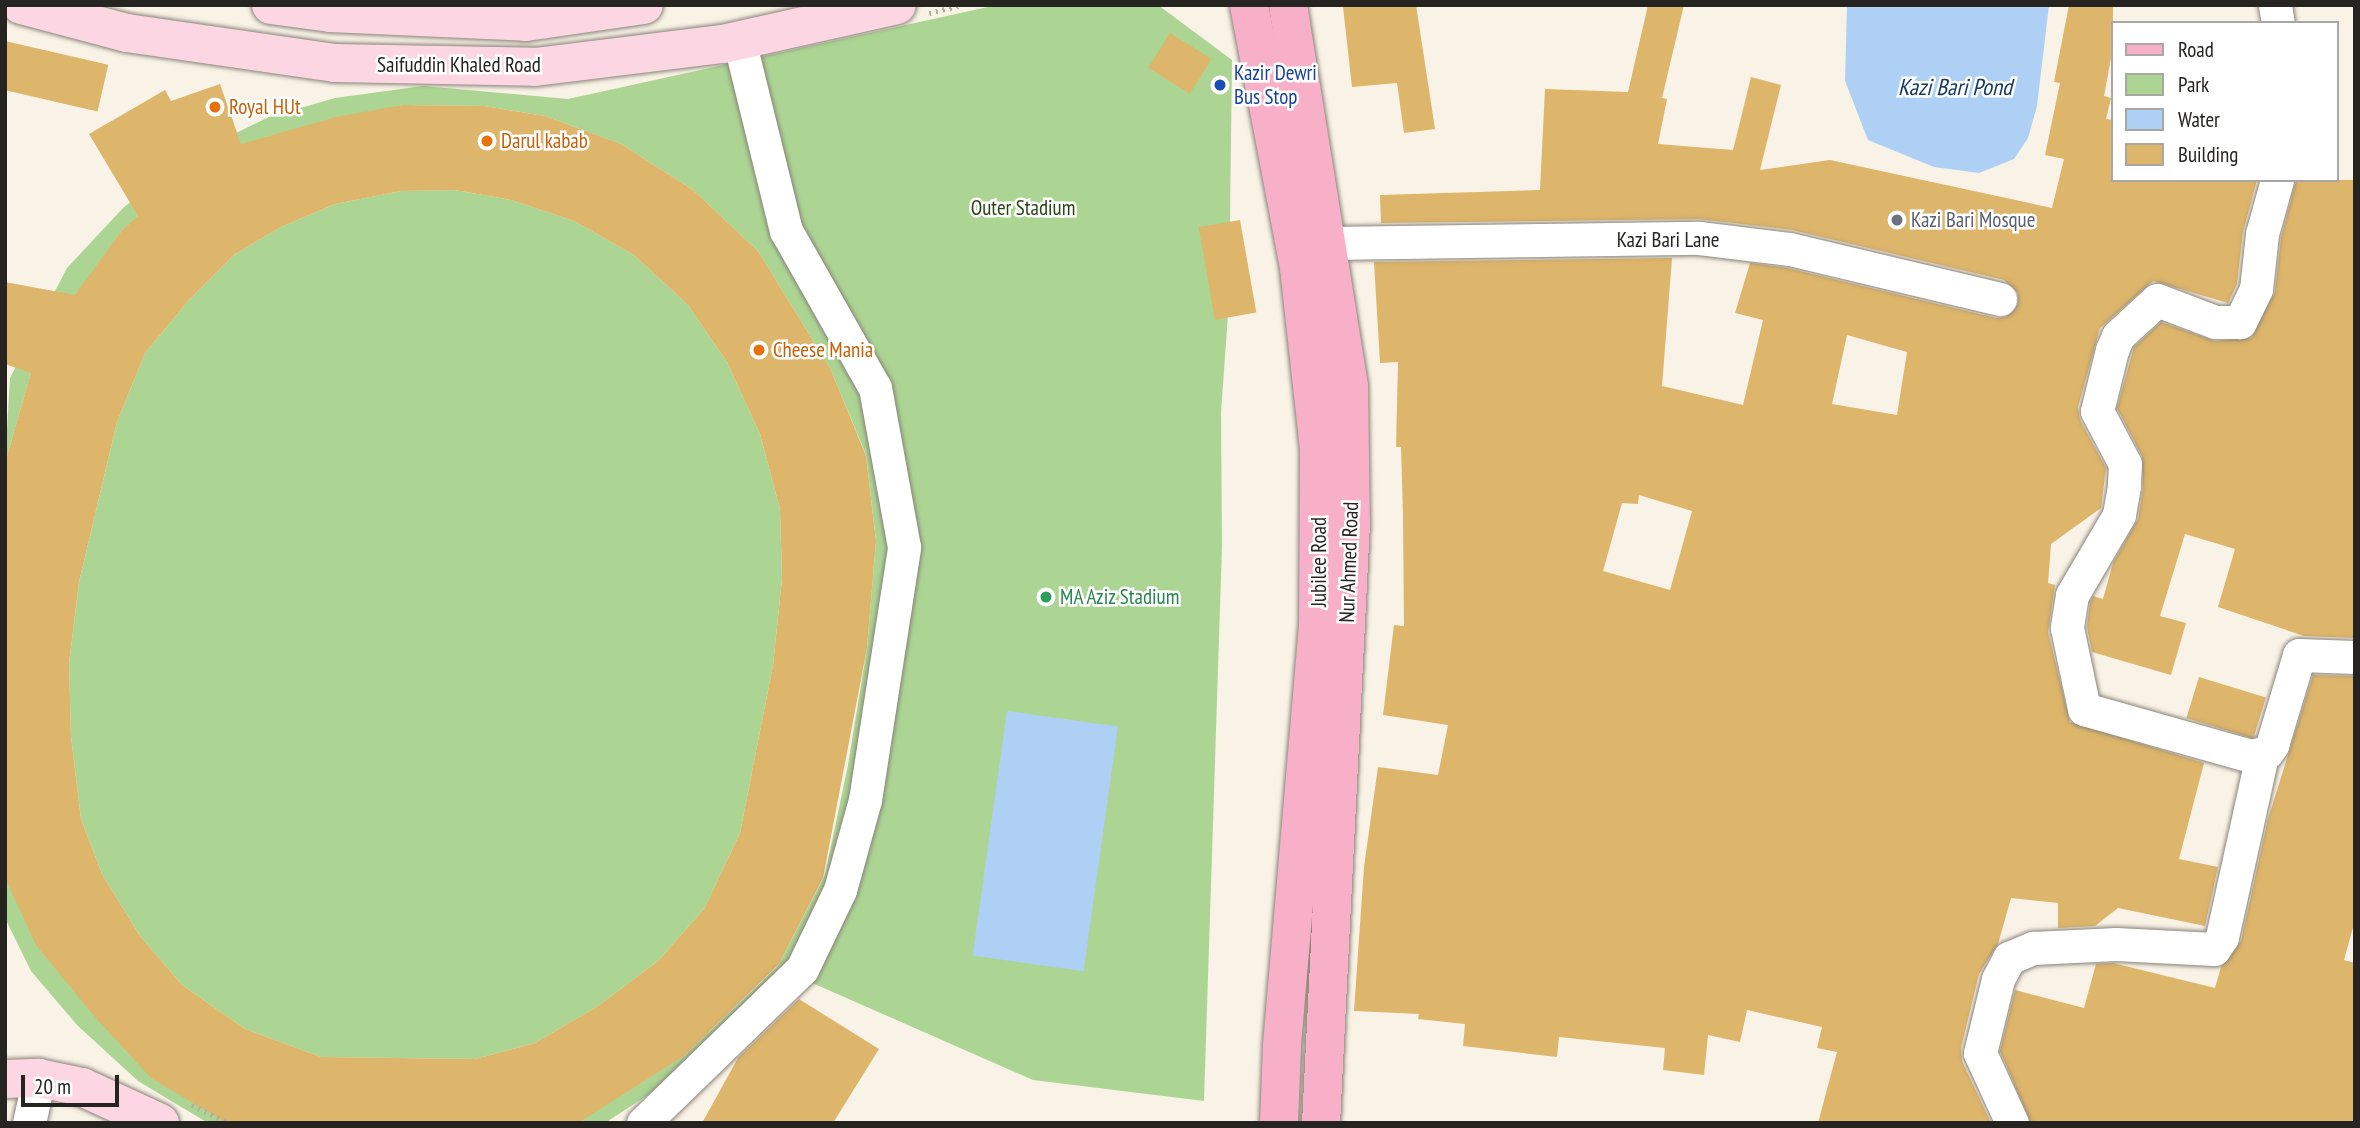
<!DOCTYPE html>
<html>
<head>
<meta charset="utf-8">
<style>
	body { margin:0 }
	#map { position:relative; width:2360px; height:1128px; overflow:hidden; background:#f9f2e6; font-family:"PT Sans Narrow",sans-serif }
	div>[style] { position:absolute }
	.green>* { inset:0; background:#acd594 }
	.water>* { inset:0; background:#aed0f4; transform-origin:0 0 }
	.building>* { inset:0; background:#ddb56b; transform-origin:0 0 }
	.path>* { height:4.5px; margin-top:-2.25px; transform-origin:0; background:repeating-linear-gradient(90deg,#b3aea4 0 2px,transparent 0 7px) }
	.roads { filter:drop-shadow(0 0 2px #898379) drop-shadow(0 0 2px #898379) }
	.minor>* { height:33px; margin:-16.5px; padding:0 16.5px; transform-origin:16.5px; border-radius:16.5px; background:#fff }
	.secondary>* { height:38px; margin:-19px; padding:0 19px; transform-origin:19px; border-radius:19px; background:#fcd7e3 }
	.primary>* { height:38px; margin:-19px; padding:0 19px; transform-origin:19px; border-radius:19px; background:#f8afc8 }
	.dots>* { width:19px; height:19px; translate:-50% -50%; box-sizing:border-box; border:4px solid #fff; border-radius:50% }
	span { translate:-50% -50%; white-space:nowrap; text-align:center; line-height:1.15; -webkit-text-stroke:5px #fff; paint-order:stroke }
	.street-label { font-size:21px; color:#262420 }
	.transit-label { font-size:21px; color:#164399 }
	.left { translate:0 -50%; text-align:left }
	.food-label { font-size:21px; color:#c56008 }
	.park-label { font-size:21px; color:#294415 }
	.worship-label { font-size:21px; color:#5b616d }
	.leisure-label { font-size:21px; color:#27864d }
	.water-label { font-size:23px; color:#143b61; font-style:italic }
	.frame { position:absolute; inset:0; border:7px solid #262420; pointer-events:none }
	.legend { position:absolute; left:2111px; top:21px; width:228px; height:161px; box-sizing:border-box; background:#fff; border:2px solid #a8a7a6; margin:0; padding:9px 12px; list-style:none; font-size:21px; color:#262420 }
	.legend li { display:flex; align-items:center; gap:14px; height:35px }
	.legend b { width:35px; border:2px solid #a8a7a6 }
	.scale { position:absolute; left:21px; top:1075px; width:98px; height:32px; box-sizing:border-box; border:4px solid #262420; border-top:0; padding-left:9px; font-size:21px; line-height:24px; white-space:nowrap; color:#262420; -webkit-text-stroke:5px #fff; paint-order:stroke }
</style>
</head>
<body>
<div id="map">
	<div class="green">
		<div style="clip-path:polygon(997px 5px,1158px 5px,1232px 60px,1229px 301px,1221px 412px,1222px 546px,1204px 1101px,1033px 1080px,785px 971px,698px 1062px,605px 1123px,575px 1123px,684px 1056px,778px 966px,825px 875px,848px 765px,867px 648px,876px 541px,866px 455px,831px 370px,758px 251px,693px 190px,621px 144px,545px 116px,484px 106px,403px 105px,265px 137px,179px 182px,123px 229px,34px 363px,5px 463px,10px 378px,67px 268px,123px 208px,185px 158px,269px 117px,335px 98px,423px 86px,568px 99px)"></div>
		<div style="clip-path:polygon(455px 190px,511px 200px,574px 221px,634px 255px,688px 305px,727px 362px,760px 434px,780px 509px,782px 579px,773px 665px,740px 833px,704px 909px,658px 961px,598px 1006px,535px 1043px,475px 1059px,321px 1057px,245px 1029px,182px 985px,140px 936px,102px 874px,81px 819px,71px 737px,69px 663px,79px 582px,117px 422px,145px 353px,189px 300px,235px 254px,281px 227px,335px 204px,401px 191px)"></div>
		<div style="clip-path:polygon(5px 878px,225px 1122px,229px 1123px,208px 1123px,138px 1081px,77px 1025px,31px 971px,5px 918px)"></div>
	</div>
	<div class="water">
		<div style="clip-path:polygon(1847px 5px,2049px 5px,2037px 106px,2028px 138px,2014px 159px,1979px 173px,1934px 167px,1868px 140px,1845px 81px)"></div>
		<div style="left:1007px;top:711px;width:112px;height:247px;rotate:8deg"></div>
	</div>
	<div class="building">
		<div style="clip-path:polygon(1416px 5px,1435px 129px,1404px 133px,1397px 83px,1352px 87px,1343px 7px)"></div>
		<div style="clip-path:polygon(evenodd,1648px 5px,1684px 5px,1662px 98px,1667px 99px,1658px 144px,1733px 150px,1751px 77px,1781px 85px,1760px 170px,1830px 160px,2052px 208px,2064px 159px,2045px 155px,2060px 83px,2054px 82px,2069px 5px,2113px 5px,2113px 47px,2104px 96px,2111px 98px,2106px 119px,2113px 120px,2113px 180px,2257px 180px,2243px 232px,2237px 284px,2228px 303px,2153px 281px,2100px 328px,2078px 407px,2080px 420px,2106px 468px,2101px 508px,2051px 544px,2048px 583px,2055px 585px,2048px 632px,2070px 722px,2204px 763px,2179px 859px,2218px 867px,2205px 926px,2118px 908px,2095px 926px,2058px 928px,2058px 903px,2011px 898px,1998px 944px,1979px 974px,1961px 1048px,1962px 1061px,1991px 1123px,1818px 1123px,1837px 1052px,1817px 1048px,1822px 1027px,1747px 1010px,1740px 1042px,1708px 1035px,1704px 1075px,1663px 1070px,1665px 1048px,1559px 1037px,1557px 1057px,1463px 1046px,1465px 1024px,1418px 1019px,1419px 1014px,1354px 1011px,1364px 867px,1378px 767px,1438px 775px,1448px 725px,1383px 715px,1394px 625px,1404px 626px,1403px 515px,1401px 447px,1396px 447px,1398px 362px,1380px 363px,1374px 262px,1672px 258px,1662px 386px,1743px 405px,1763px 320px,1735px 313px,1750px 263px,1787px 268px,1996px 318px,2006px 317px,2018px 304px,2018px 293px,2004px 280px,1792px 230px,1699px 219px,1381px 223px,1380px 195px,1540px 190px,1545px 89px,1628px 92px,1648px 5px,1847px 335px,1907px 352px,1897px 415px,1832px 404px,1847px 335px,1648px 5px,1639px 495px,1692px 511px,1670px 590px,1603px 571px,1622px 503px,1638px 504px,1639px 495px)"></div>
		<div style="left:1170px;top:33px;width:49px;height:41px;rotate:32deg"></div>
		<div style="left:5px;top:41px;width:106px;height:48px;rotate:13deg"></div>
		<div style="clip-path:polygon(evenodd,220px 84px,241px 144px,336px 117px,403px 105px,484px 106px,545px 116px,621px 144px,693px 190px,758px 251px,831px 370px,866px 456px,876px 541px,867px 648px,823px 878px,779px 964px,684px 1056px,581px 1121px,225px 1122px,151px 1078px,95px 1017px,36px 945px,5px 878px,5px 463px,31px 373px,5px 364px,5px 282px,75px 295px,123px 229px,138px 216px,89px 134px,165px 90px,171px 101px,220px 84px,455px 190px,511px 200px,574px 221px,634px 255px,688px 305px,727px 362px,760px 434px,780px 509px,782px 579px,773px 665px,740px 833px,704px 909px,658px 961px,598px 1006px,535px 1043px,475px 1059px,321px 1057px,245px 1029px,182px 985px,140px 936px,102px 874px,81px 819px,71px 737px,69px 663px,79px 582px,117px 422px,145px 353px,189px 300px,235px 254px,281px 227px,335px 204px,401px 191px,455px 190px)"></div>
		<div style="clip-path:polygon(2296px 180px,2355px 180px,2355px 638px,2304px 636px,2218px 607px,2235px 549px,2185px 534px,2160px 616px,2186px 623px,2171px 675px,2092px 652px,2087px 627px,2090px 602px,2093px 596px,2103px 599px,2113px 563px,2138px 519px,2143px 489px,2142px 456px,2117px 408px,2134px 347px,2161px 322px,2215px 341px,2251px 338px,2275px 292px,2281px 238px)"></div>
		<div style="left:1240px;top:220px;width:94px;height:42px;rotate:80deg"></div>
		<div style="clip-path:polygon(2313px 675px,2355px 676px,2355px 920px,2344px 960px,2355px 963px,2355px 1123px,2031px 1123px,2000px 1051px,2015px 990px,2084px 1008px,2096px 964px,2113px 963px,2215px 988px,2221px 967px,2241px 941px,2268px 819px)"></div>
		<div style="left:2199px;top:677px;width:70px;height:43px;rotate:17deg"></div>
		<div style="clip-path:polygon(799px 999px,879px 1049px,833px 1123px,702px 1123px,738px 1058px)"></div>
	</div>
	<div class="path">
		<div style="left:929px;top:13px;width:34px;rotate:-14deg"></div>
		<div style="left:192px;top:1105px;width:41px;rotate:25.9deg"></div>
	</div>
	<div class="roads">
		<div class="minor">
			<div style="left:2275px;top:5px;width:18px;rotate:81deg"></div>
			<div style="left:2277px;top:180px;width:56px;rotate:105.5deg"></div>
			<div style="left:2262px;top:234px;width:55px;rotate:96.2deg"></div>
			<div style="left:2256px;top:289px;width:37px;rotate:116deg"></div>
			<div style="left:2240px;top:322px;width:25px;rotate:180deg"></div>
			<div style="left:2215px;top:322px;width:62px;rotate:-159.2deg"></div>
			<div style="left:2157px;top:300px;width:53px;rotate:137.3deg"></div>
			<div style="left:2118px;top:336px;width:15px;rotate:113deg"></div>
			<div style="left:2112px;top:350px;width:63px;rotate:103.8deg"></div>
			<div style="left:2097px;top:411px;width:60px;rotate:62.2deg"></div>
			<div style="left:2125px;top:464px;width:22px;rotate:93deg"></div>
			<div style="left:2124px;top:486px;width:29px;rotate:100deg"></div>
			<div style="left:2119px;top:515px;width:93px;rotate:120.4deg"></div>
			<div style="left:2072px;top:595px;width:33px;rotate:99deg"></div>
			<div style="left:2067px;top:628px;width:83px;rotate:78.1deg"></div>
			<div style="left:2084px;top:709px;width:173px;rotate:15.7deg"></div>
			<div style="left:2251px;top:756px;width:16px;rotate:-14deg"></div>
			<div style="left:2267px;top:752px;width:9px;rotate:-54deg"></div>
			<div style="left:2272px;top:745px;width:94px;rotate:-73.3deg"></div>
			<div style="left:2299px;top:655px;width:56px;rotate:2deg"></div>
			<div style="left:1329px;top:243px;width:370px;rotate:-0.8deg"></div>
			<div style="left:1699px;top:238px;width:92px;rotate:6.9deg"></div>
			<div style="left:1790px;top:249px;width:216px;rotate:13.4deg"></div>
			<div style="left:29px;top:1123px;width:46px;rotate:-77.5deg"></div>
			<div style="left:643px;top:1123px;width:221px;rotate:-44.1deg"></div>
			<div style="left:802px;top:969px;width:88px;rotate:-64.3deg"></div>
			<div style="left:840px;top:890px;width:93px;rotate:-74.5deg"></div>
			<div style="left:865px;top:800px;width:256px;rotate:-81.2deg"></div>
			<div style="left:904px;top:547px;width:162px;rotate:-100.3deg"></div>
			<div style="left:875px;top:388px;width:180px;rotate:-119.5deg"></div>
			<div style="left:786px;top:231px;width:197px;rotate:-103.8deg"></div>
			<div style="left:2012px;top:1123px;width:77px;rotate:-114.6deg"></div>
			<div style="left:1980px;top:1053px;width:76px;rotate:-76.3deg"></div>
			<div style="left:1998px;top:979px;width:24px;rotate:-62deg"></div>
			<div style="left:2009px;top:958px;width:26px;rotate:-23deg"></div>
			<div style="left:2033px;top:948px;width:83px;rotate:-2.8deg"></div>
			<div style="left:2116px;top:944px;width:98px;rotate:2.9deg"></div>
			<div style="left:2214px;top:949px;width:14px;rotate:-56deg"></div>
			<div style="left:2222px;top:937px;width:186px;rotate:-77.6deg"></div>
		</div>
		<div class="secondary">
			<div style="left:21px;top:5px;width:110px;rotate:14.8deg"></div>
			<div style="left:127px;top:33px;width:210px;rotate:8.2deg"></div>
			<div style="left:335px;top:63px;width:200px;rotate:1.1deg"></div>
			<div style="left:535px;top:67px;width:189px;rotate:-7deg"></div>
			<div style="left:723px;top:44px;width:178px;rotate:-12.6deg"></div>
			<div style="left:271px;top:5px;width:60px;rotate:7.7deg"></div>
			<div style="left:330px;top:13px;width:196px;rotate:2.6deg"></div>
			<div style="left:526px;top:22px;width:119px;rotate:-8.2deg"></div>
			<div style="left:5px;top:1079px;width:34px;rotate:-2deg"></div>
			<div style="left:39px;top:1078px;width:44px;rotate:11.8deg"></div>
			<div style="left:82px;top:1087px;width:86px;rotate:24.8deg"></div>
		</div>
		<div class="primary">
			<div style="left:1249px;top:5px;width:268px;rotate:79.2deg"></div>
			<div style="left:1299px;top:268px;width:181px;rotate:83.7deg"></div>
			<div style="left:1319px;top:448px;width:177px;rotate:90.3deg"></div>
			<div style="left:1318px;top:625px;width:424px;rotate:94.9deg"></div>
			<div style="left:1282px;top:1047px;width:76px;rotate:92.3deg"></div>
			<div style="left:1288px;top:5px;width:386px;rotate:80.9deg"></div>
			<div style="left:1349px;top:386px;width:137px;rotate:89.2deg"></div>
			<div style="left:1351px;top:523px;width:601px;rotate:92.86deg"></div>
		</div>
	</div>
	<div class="dots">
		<div style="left:1220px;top:85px;background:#1a4fb4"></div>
		<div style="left:215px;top:107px;background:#e8710a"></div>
		<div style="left:487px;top:141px;background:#e8710a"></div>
		<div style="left:1897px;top:220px;background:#6b7280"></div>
		<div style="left:759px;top:350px;background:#e8710a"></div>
		<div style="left:1046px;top:597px;background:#2e9e5b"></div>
	</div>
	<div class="street-label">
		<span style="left:459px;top:65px">Saifuddin Khaled Road</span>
		<span style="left:1668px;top:240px">Kazi Bari Lane</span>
		<span style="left:1319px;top:562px;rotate:-90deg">Jubilee Road</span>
		<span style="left:1349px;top:562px;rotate:-88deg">Nur Ahmed Road</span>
	</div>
	<div class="transit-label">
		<span class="left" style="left:1234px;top:85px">Kazir Dewri<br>Bus Stop</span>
	</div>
	<div class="food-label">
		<span class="left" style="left:229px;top:107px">Royal HUt</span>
		<span class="left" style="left:501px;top:141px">Darul kabab</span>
		<span class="left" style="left:773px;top:350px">Cheese Mania</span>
	</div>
	<div class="park-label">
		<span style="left:1023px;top:208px">Outer Stadium</span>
	</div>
	<div class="worship-label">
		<span class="left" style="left:1911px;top:220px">Kazi Bari Mosque</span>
	</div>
	<div class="leisure-label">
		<span class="left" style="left:1060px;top:597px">MA Aziz Stadium</span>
	</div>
	<div class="water-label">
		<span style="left:1955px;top:87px">Kazi Bari Pond</span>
	</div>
	<div class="frame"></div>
	<ul class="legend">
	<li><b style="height:9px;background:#f8afc8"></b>Road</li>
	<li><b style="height:19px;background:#acd594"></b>Park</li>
	<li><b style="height:19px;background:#aed0f4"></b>Water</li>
	<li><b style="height:19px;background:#ddb56b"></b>Building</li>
	</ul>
	<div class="scale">20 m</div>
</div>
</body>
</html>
